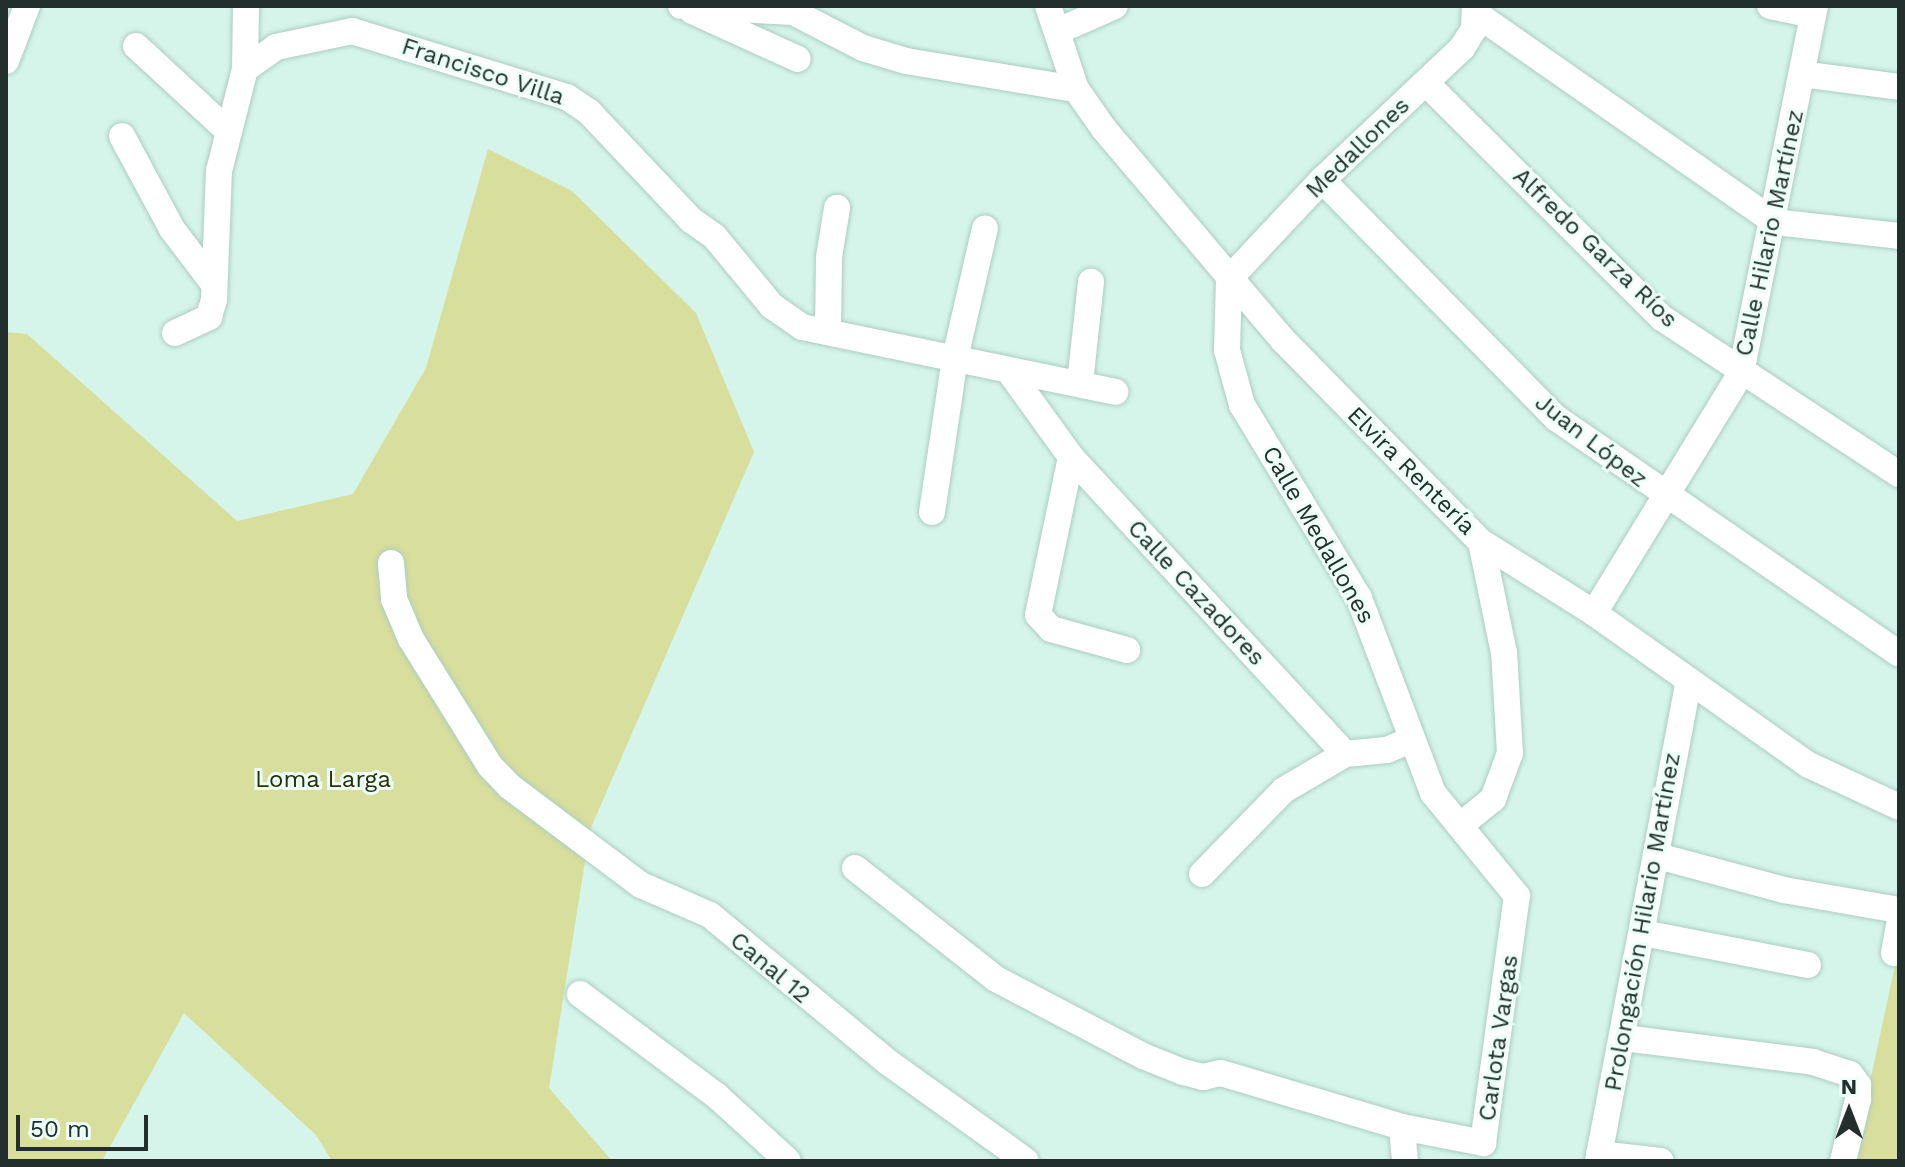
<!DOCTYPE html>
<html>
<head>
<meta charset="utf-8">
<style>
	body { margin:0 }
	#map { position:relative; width:1905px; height:1167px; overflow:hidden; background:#d5f5eb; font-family:"Work Sans",sans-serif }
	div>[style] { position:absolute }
	.green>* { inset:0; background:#d8de9b }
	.roads { filter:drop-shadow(0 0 2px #adccc2) drop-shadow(0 0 2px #adccc2) }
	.minor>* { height:26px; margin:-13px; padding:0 13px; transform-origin:13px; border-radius:13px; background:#fff }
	span { translate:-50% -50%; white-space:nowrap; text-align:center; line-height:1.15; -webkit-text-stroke:6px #ecfff9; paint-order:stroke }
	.street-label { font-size:24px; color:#232f2c }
	.park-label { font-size:24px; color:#2d2f06 }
	.frame { position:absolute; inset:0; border:8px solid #232f2c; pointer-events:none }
	.north { position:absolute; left:1809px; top:1071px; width:80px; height:80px; -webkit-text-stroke:6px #ecfff9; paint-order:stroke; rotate:0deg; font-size:22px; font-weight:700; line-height:32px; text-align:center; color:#232f2c }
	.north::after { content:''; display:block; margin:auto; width:28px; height:36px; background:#232f2c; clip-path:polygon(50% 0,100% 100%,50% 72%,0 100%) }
	.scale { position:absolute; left:16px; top:1115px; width:132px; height:36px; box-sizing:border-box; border:4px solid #232f2c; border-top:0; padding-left:10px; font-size:24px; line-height:28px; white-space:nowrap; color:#232f2c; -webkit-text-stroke:6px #ecfff9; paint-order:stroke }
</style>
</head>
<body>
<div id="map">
	<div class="green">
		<div style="clip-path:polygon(488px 149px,572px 191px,696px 313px,754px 452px,590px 830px,549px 1088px,612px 1161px,332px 1161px,316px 1135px,184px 1013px,102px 1161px,6px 1161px,6px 332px,27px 334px,237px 521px,353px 494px,426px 368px)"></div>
		<div style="clip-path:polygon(1899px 947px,1899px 1161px,1853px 1161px)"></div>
	</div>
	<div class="roads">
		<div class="minor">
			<div style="left:681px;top:6px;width:112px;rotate:3.1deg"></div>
			<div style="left:793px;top:12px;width:79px;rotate:27.2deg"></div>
			<div style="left:863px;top:48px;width:45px;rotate:16.8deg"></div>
			<div style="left:906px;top:61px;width:172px;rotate:9.4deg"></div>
			<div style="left:1048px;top:6px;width:88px;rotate:71.4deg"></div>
			<div style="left:1076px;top:89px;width:49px;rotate:55deg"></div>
			<div style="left:1104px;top:129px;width:277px;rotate:49.7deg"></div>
			<div style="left:1283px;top:340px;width:283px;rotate:45.6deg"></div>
			<div style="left:1481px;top:542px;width:133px;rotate:32.1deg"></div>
			<div style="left:1594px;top:613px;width:263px;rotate:35.3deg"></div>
			<div style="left:1809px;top:765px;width:99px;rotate:25deg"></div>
			<div style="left:1770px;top:6px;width:44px;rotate:11.8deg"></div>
			<div style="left:692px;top:11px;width:116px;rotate:24.4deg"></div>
			<div style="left:1475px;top:13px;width:366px;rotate:34.9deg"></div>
			<div style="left:1775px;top:222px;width:125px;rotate:6.4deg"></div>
			<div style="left:1058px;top:31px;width:62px;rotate:-23.7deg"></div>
			<div style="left:136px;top:46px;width:122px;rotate:42.7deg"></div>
			<div style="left:6px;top:61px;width:59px;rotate:-69.1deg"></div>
			<div style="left:245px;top:69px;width:38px;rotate:-35deg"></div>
			<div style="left:276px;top:47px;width:78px;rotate:-11.9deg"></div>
			<div style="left:352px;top:31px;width:225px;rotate:17.1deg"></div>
			<div style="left:567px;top:97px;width:27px;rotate:34deg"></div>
			<div style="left:589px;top:112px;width:149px;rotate:46.6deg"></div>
			<div style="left:691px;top:220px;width:28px;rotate:35deg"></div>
			<div style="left:714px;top:236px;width:91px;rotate:50.4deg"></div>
			<div style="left:772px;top:306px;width:37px;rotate:35deg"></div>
			<div style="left:802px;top:327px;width:320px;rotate:11.7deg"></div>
			<div style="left:1802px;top:74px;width:98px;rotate:7.6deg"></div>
			<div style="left:1426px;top:83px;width:333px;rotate:44.9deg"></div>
			<div style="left:1662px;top:318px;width:284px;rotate:33.4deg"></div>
			<div style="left:122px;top:136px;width:106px;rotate:61.7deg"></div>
			<div style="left:172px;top:229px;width:68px;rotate:52.8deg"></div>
			<div style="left:1322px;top:180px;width:334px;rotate:45.5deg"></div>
			<div style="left:1556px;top:418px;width:416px;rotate:34.5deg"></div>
			<div style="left:828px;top:331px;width:74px;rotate:-89.2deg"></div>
			<div style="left:829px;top:257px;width:50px;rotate:-80.7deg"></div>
			<div style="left:175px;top:333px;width:38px;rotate:-25deg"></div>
			<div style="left:209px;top:317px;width:18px;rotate:-74deg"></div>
			<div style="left:214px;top:300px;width:129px;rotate:-87.8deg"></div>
			<div style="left:219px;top:171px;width:105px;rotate:-75.7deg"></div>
			<div style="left:245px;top:69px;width:63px;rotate:-89.1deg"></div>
			<div style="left:1011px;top:374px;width:102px;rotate:54.1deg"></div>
			<div style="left:1071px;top:457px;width:404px;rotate:47.3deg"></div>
			<div style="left:1345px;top:754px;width:42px;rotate:-5.4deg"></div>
			<div style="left:1387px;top:750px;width:25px;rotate:-23deg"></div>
			<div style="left:1080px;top:383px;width:102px;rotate:-83.8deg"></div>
			<div style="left:1071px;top:457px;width:161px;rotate:101.8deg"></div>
			<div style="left:1038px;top:615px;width:19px;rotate:47deg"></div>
			<div style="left:1051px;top:629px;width:79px;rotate:15.4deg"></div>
			<div style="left:932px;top:512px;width:156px;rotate:-81.5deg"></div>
			<div style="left:955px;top:358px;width:133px;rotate:-77deg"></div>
			<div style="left:391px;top:563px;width:36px;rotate:85deg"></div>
			<div style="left:394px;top:599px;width:43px;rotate:67deg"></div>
			<div style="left:411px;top:639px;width:150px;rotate:58.1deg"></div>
			<div style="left:490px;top:766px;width:28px;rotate:46deg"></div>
			<div style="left:509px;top:786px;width:165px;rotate:36.9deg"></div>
			<div style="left:641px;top:885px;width:75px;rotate:23.5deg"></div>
			<div style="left:710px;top:915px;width:232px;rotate:39.6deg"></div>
			<div style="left:889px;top:1063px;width:168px;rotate:35.6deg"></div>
			<div style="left:1594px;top:613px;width:281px;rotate:-58.5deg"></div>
			<div style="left:1741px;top:373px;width:374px;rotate:-78.6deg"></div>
			<div style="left:1462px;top:824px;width:40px;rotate:-39deg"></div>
			<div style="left:1493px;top:799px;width:49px;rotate:-69.7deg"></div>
			<div style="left:1510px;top:753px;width:100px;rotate:-93.4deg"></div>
			<div style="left:1504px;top:653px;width:113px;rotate:-101.7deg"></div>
			<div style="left:1658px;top:856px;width:131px;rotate:15.1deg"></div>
			<div style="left:1784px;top:890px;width:117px;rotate:9.9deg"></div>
			<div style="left:855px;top:868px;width:179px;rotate:38.2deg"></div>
			<div style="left:996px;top:979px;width:166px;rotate:27.6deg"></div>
			<div style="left:1143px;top:1056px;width:43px;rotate:21.8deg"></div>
			<div style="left:1183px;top:1072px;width:21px;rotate:14deg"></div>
			<div style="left:1203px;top:1077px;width:18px;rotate:-13deg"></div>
			<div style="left:1221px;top:1073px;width:189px;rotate:16.6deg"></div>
			<div style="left:1402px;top:1127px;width:83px;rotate:11.2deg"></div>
			<div style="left:1483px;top:1143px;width:249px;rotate:-82.2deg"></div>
			<div style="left:1517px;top:896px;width:133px;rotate:-129.2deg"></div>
			<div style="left:1433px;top:793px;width:209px;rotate:-110.8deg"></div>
			<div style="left:1359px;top:598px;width:226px;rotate:-121.2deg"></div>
			<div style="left:1242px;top:405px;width:57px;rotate:-105.3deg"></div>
			<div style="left:1227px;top:350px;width:71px;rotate:-88.4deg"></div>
			<div style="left:1229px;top:279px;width:136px;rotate:-46.8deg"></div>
			<div style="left:1322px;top:180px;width:192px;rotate:-43.3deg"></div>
			<div style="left:1462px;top:48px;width:22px;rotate:-58deg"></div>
			<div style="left:1474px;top:29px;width:23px;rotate:-88deg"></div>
			<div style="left:1202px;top:874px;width:117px;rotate:-45.7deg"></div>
			<div style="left:1284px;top:790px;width:71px;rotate:-30.5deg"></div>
			<div style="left:1643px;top:933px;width:168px;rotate:11deg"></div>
			<div style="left:1894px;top:953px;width:29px;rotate:-80deg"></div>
			<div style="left:580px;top:994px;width:171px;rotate:36.7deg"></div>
			<div style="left:717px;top:1096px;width:96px;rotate:42.5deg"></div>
			<div style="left:1624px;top:1038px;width:191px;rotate:7.2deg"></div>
			<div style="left:1813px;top:1062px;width:39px;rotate:18deg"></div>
			<div style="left:1850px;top:1074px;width:14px;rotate:54deg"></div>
			<div style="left:1858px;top:1085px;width:14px;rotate:90deg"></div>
			<div style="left:1858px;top:1099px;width:64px;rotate:103.6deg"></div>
			<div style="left:1402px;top:1127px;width:34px;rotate:85deg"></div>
			<div style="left:1599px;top:1154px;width:62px;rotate:6.4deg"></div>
			<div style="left:1598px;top:1161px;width:486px;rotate:-79.3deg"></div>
		</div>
	</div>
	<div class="street-label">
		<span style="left:483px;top:72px;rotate:18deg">Francisco Villa</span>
		<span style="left:1358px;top:148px;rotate:-44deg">Medallones</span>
		<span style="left:1770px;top:233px;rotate:-78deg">Calle Hilario Martínez</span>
		<span style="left:1595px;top:248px;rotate:44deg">Alfredo Garza Ríos</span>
		<span style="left:1591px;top:441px;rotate:38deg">Juan López</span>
		<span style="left:1411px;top:471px;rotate:45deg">Elvira Rentería</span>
		<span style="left:1318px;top:535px;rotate:60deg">Calle Medallones</span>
		<span style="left:1196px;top:593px;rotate:47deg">Calle Cazadores</span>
		<span style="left:1643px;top:922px;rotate:-80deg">Prolongación Hilario Martínez</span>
		<span style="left:770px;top:968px;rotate:40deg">Canal 12</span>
		<span style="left:1499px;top:1038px;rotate:-82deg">Carlota Vargas</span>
	</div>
	<div class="park-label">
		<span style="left:323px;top:780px">Loma Larga</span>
	</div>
	<div class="frame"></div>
	<div class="north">N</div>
	<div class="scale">50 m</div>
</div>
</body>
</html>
